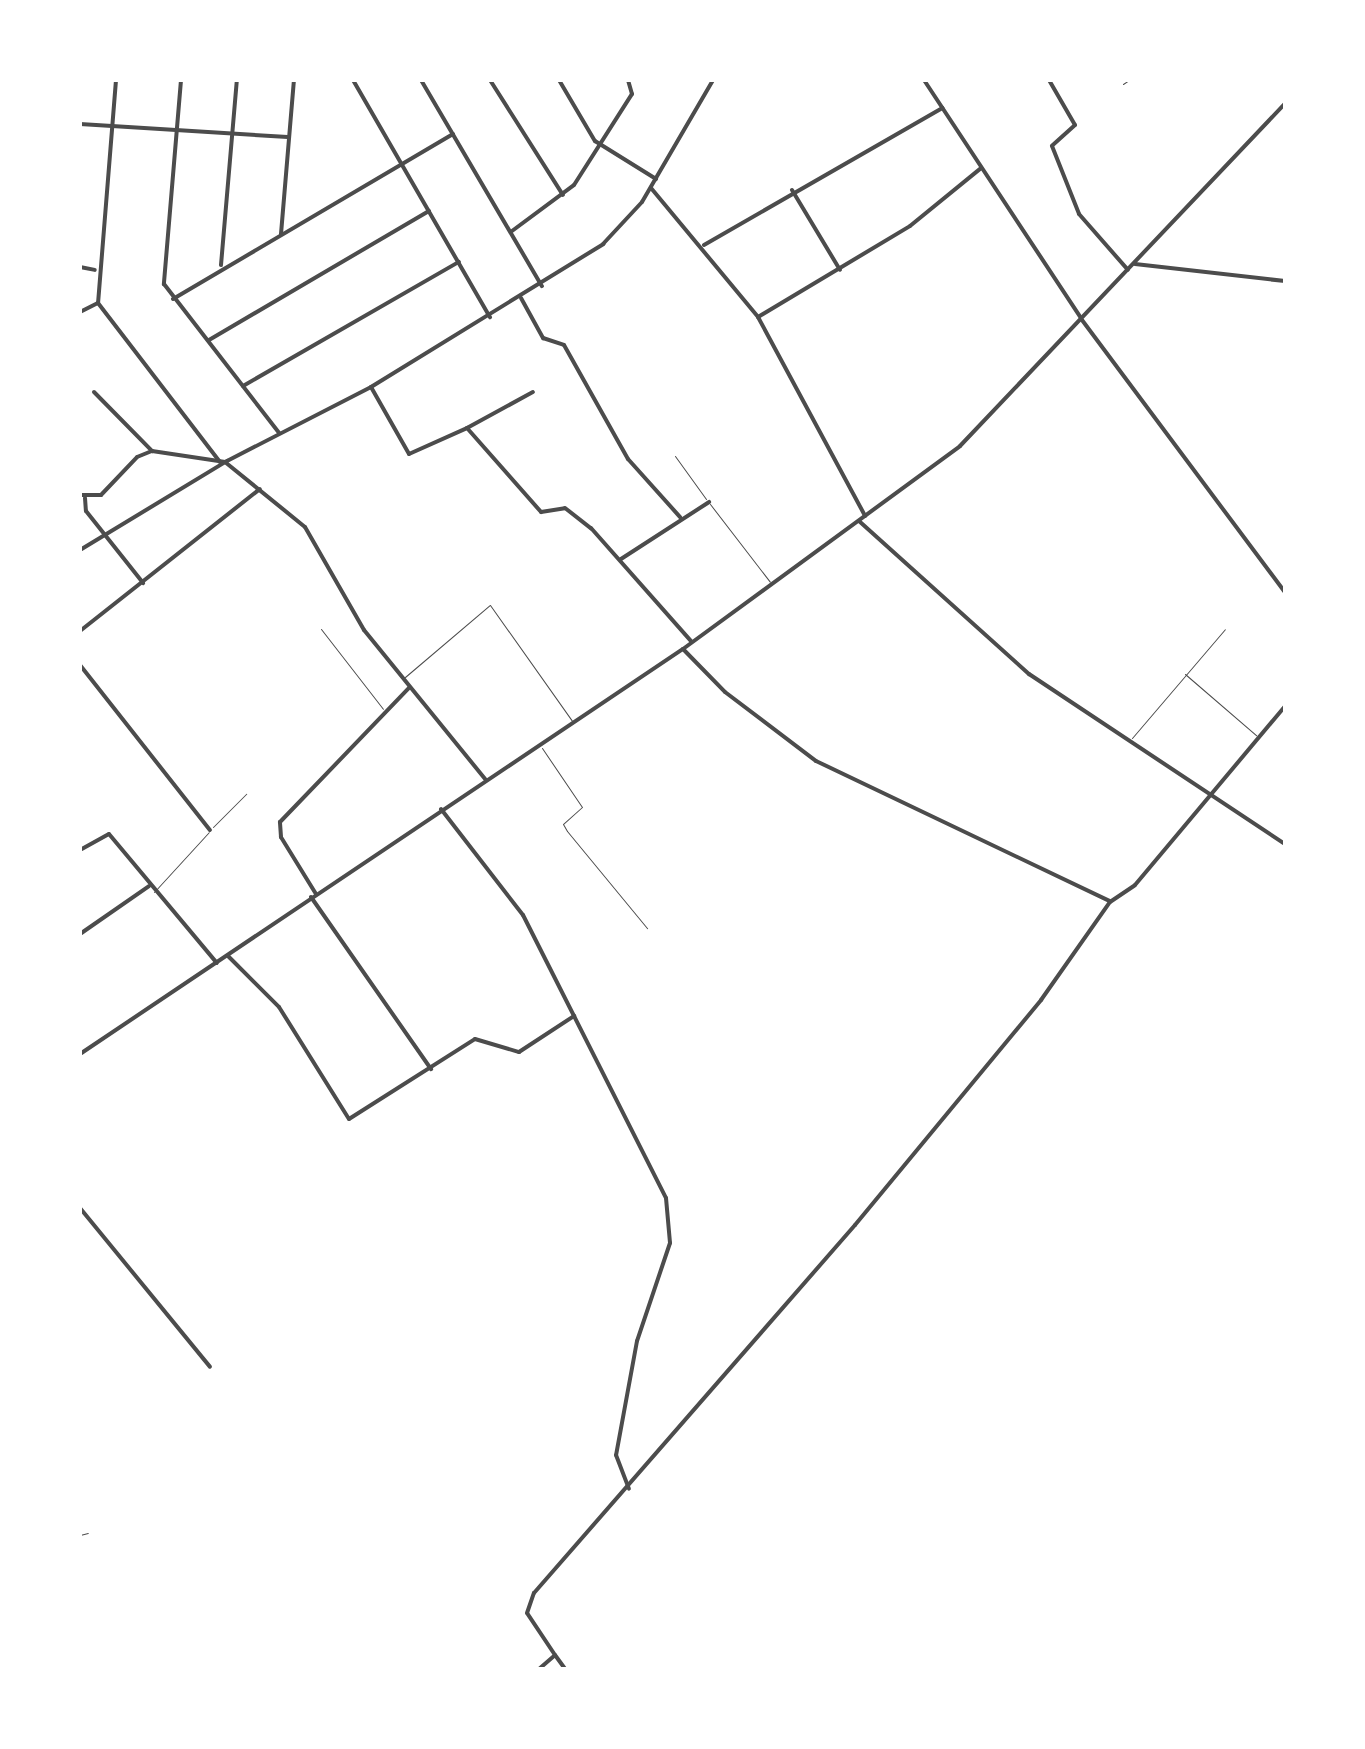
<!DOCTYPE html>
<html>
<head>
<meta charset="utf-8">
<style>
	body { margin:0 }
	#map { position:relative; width:1365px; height:1749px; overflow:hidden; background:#fff; font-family:"Noto Sans",sans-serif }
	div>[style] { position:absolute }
	.service>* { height:1px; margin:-0.5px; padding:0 0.5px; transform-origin:0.5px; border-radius:0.5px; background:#4c4c4c }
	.minor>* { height:4px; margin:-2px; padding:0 2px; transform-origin:2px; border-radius:2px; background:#4c4c4c }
	.tertiary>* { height:4px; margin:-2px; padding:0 2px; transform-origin:2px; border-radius:2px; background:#4c4c4c }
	span { translate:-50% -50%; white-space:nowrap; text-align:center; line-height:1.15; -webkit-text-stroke:10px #fff; paint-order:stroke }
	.frame { position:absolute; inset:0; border:82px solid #fff; pointer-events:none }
</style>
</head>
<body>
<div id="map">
	<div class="service">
		<div style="left:1123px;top:84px;width:7px;rotate:-34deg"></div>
		<div style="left:675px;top:456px;width:53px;rotate:54.2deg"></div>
		<div style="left:710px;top:504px;width:98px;rotate:52.4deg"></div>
		<div style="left:321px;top:629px;width:101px;rotate:52.2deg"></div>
		<div style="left:1185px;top:674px;width:94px;rotate:40.7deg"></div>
		<div style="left:405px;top:677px;width:111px;rotate:-40.3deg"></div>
		<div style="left:490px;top:605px;width:142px;rotate:54.7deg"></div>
		<div style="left:1132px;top:738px;width:143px;rotate:-49.5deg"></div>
		<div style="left:542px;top:748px;width:71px;rotate:55.9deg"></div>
		<div style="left:582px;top:807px;width:25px;rotate:138deg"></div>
		<div style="left:563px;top:824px;width:8px;rotate:60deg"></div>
		<div style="left:567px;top:831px;width:126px;rotate:50.5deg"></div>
		<div style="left:213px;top:827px;width:47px;rotate:-45deg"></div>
		<div style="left:154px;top:892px;width:81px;rotate:-47.5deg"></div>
		<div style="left:80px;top:1535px;width:8px;rotate:-14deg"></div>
	</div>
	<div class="minor">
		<div style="left:116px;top:80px;width:224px;rotate:94.6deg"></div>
		<div style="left:98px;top:303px;width:200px;rotate:52.5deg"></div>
		<div style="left:181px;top:80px;width:205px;rotate:94.8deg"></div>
		<div style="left:164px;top:284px;width:188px;rotate:52.3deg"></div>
		<div style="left:353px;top:80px;width:274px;rotate:60deg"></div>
		<div style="left:421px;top:80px;width:239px;rotate:59.6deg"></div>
		<div style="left:490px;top:80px;width:136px;rotate:57.6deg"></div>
		<div style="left:559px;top:80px;width:71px;rotate:59.5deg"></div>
		<div style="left:595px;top:141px;width:72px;rotate:31.9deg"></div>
		<div style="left:1049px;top:80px;width:52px;rotate:60deg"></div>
		<div style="left:1075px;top:125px;width:31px;rotate:138deg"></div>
		<div style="left:1052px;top:146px;width:73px;rotate:68.3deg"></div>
		<div style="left:1079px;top:214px;width:74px;rotate:48.8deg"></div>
		<div style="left:80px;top:124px;width:208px;rotate:3.6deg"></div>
		<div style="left:651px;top:188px;width:168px;rotate:50.3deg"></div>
		<div style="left:758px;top:317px;width:226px;rotate:61.7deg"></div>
		<div style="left:792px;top:190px;width:93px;rotate:59deg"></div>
		<div style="left:512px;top:231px;width:77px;rotate:-36.6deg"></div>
		<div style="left:574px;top:185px;width:108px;rotate:-57.5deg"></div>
		<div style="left:632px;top:94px;width:15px;rotate:-106deg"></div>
		<div style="left:281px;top:234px;width:155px;rotate:-85.2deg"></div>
		<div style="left:704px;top:245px;width:275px;rotate:-29.9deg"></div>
		<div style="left:1135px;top:264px;width:151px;rotate:6.5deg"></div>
		<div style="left:221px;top:265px;width:186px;rotate:-85.1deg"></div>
		<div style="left:80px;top:267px;width:15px;rotate:11deg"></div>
		<div style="left:521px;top:298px;width:46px;rotate:61.2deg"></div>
		<div style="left:543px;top:338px;width:22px;rotate:18deg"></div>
		<div style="left:564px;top:345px;width:131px;rotate:60.7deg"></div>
		<div style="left:628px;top:459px;width:78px;rotate:48.1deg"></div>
		<div style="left:173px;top:299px;width:325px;rotate:-30.5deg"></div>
		<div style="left:80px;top:312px;width:20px;rotate:-27deg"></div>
		<div style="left:758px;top:317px;width:177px;rotate:-30.9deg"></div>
		<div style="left:910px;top:226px;width:92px;rotate:-39.2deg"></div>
		<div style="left:1082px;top:320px;width:339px;rotate:53.3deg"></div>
		<div style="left:209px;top:340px;width:255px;rotate:-30.4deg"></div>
		<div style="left:243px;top:386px;width:249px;rotate:-29.9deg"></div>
		<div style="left:371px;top:387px;width:77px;rotate:60.4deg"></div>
		<div style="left:409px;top:454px;width:64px;rotate:-24.1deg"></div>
		<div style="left:467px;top:428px;width:112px;rotate:48.6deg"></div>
		<div style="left:541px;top:512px;width:24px;rotate:-9deg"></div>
		<div style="left:565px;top:508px;width:33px;rotate:38deg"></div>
		<div style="left:591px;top:528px;width:152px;rotate:48.5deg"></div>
		<div style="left:94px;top:392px;width:83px;rotate:45.5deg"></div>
		<div style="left:467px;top:428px;width:75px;rotate:-28.6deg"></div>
		<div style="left:80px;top:495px;width:21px"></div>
		<div style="left:101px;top:495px;width:52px;rotate:-46.5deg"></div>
		<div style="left:137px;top:457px;width:16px;rotate:-22deg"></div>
		<div style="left:152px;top:451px;width:74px;rotate:8.6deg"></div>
		<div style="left:225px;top:462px;width:103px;rotate:39.1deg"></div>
		<div style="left:305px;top:527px;width:119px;rotate:60.2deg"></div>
		<div style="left:364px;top:630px;width:193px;rotate:50.9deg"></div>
		<div style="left:85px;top:498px;width:13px;rotate:86deg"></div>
		<div style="left:86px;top:511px;width:92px;rotate:51.6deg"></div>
		<div style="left:621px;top:559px;width:105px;rotate:-32.9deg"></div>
		<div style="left:80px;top:631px;width:229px;rotate:-38.3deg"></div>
		<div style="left:683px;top:649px;width:60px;rotate:45.7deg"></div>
		<div style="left:725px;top:692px;width:114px;rotate:37.2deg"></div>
		<div style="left:816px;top:761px;width:325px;rotate:25.5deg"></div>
		<div style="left:80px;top:665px;width:210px;rotate:51.8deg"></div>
		<div style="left:441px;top:809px;width:134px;rotate:52.3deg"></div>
		<div style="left:523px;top:915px;width:317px;rotate:63.2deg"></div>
		<div style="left:666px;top:1198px;width:45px;rotate:84.9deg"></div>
		<div style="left:670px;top:1243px;width:103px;rotate:108.6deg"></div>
		<div style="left:637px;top:1341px;width:116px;rotate:100.4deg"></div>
		<div style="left:616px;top:1455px;width:36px;rotate:69deg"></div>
		<div style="left:80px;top:850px;width:33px;rotate:-29deg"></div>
		<div style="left:109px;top:834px;width:168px;rotate:50.1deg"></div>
		<div style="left:316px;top:894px;width:67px;rotate:-121.6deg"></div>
		<div style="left:281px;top:837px;width:15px;rotate:-94deg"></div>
		<div style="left:280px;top:822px;width:186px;rotate:-46.1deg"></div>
		<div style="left:311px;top:897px;width:210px;rotate:55.1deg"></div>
		<div style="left:80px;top:934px;width:84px;rotate:-34.8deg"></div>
		<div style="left:228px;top:956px;width:72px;rotate:45deg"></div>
		<div style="left:279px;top:1007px;width:132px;rotate:58deg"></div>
		<div style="left:349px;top:1119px;width:149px;rotate:-32.4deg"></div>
		<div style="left:475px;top:1039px;width:46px;rotate:16.5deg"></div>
		<div style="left:519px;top:1052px;width:66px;rotate:-33.2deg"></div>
		<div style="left:80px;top:1208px;width:205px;rotate:50.7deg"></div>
		<div style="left:539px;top:1669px;width:21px;rotate:-41deg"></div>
		<div style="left:555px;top:1655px;width:50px;rotate:-123.7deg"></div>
		<div style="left:527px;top:1613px;width:21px;rotate:-71deg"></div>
		<div style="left:534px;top:1593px;width:488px;rotate:-48.9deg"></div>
		<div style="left:855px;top:1225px;width:292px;rotate:-50.4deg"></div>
		<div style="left:1041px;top:1000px;width:120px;rotate:-54.9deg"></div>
		<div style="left:1110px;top:902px;width:30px;rotate:-34deg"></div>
		<div style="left:1135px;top:885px;width:234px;rotate:-50deg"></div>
	</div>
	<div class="tertiary">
		<div style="left:924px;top:80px;width:285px;rotate:56.6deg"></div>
		<div style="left:859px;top:521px;width:229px;rotate:42deg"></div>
		<div style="left:1029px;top:674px;width:307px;rotate:33.6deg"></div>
		<div style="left:80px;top:550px;width:172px;rotate:-31.2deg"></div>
		<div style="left:227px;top:461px;width:162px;rotate:-27.2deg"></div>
		<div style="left:371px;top:387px;width:273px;rotate:-31.6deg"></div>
		<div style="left:603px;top:244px;width:57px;rotate:-47.1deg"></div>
		<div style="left:642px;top:202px;width:141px;rotate:-59.8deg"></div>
		<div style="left:80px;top:1054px;width:726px;rotate:-33.89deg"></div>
		<div style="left:683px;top:649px;width:343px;rotate:-36.2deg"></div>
		<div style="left:960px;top:446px;width:472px;rotate:-46.5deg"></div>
		<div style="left:555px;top:1655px;width:17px;rotate:54deg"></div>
	</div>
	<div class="frame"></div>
</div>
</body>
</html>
